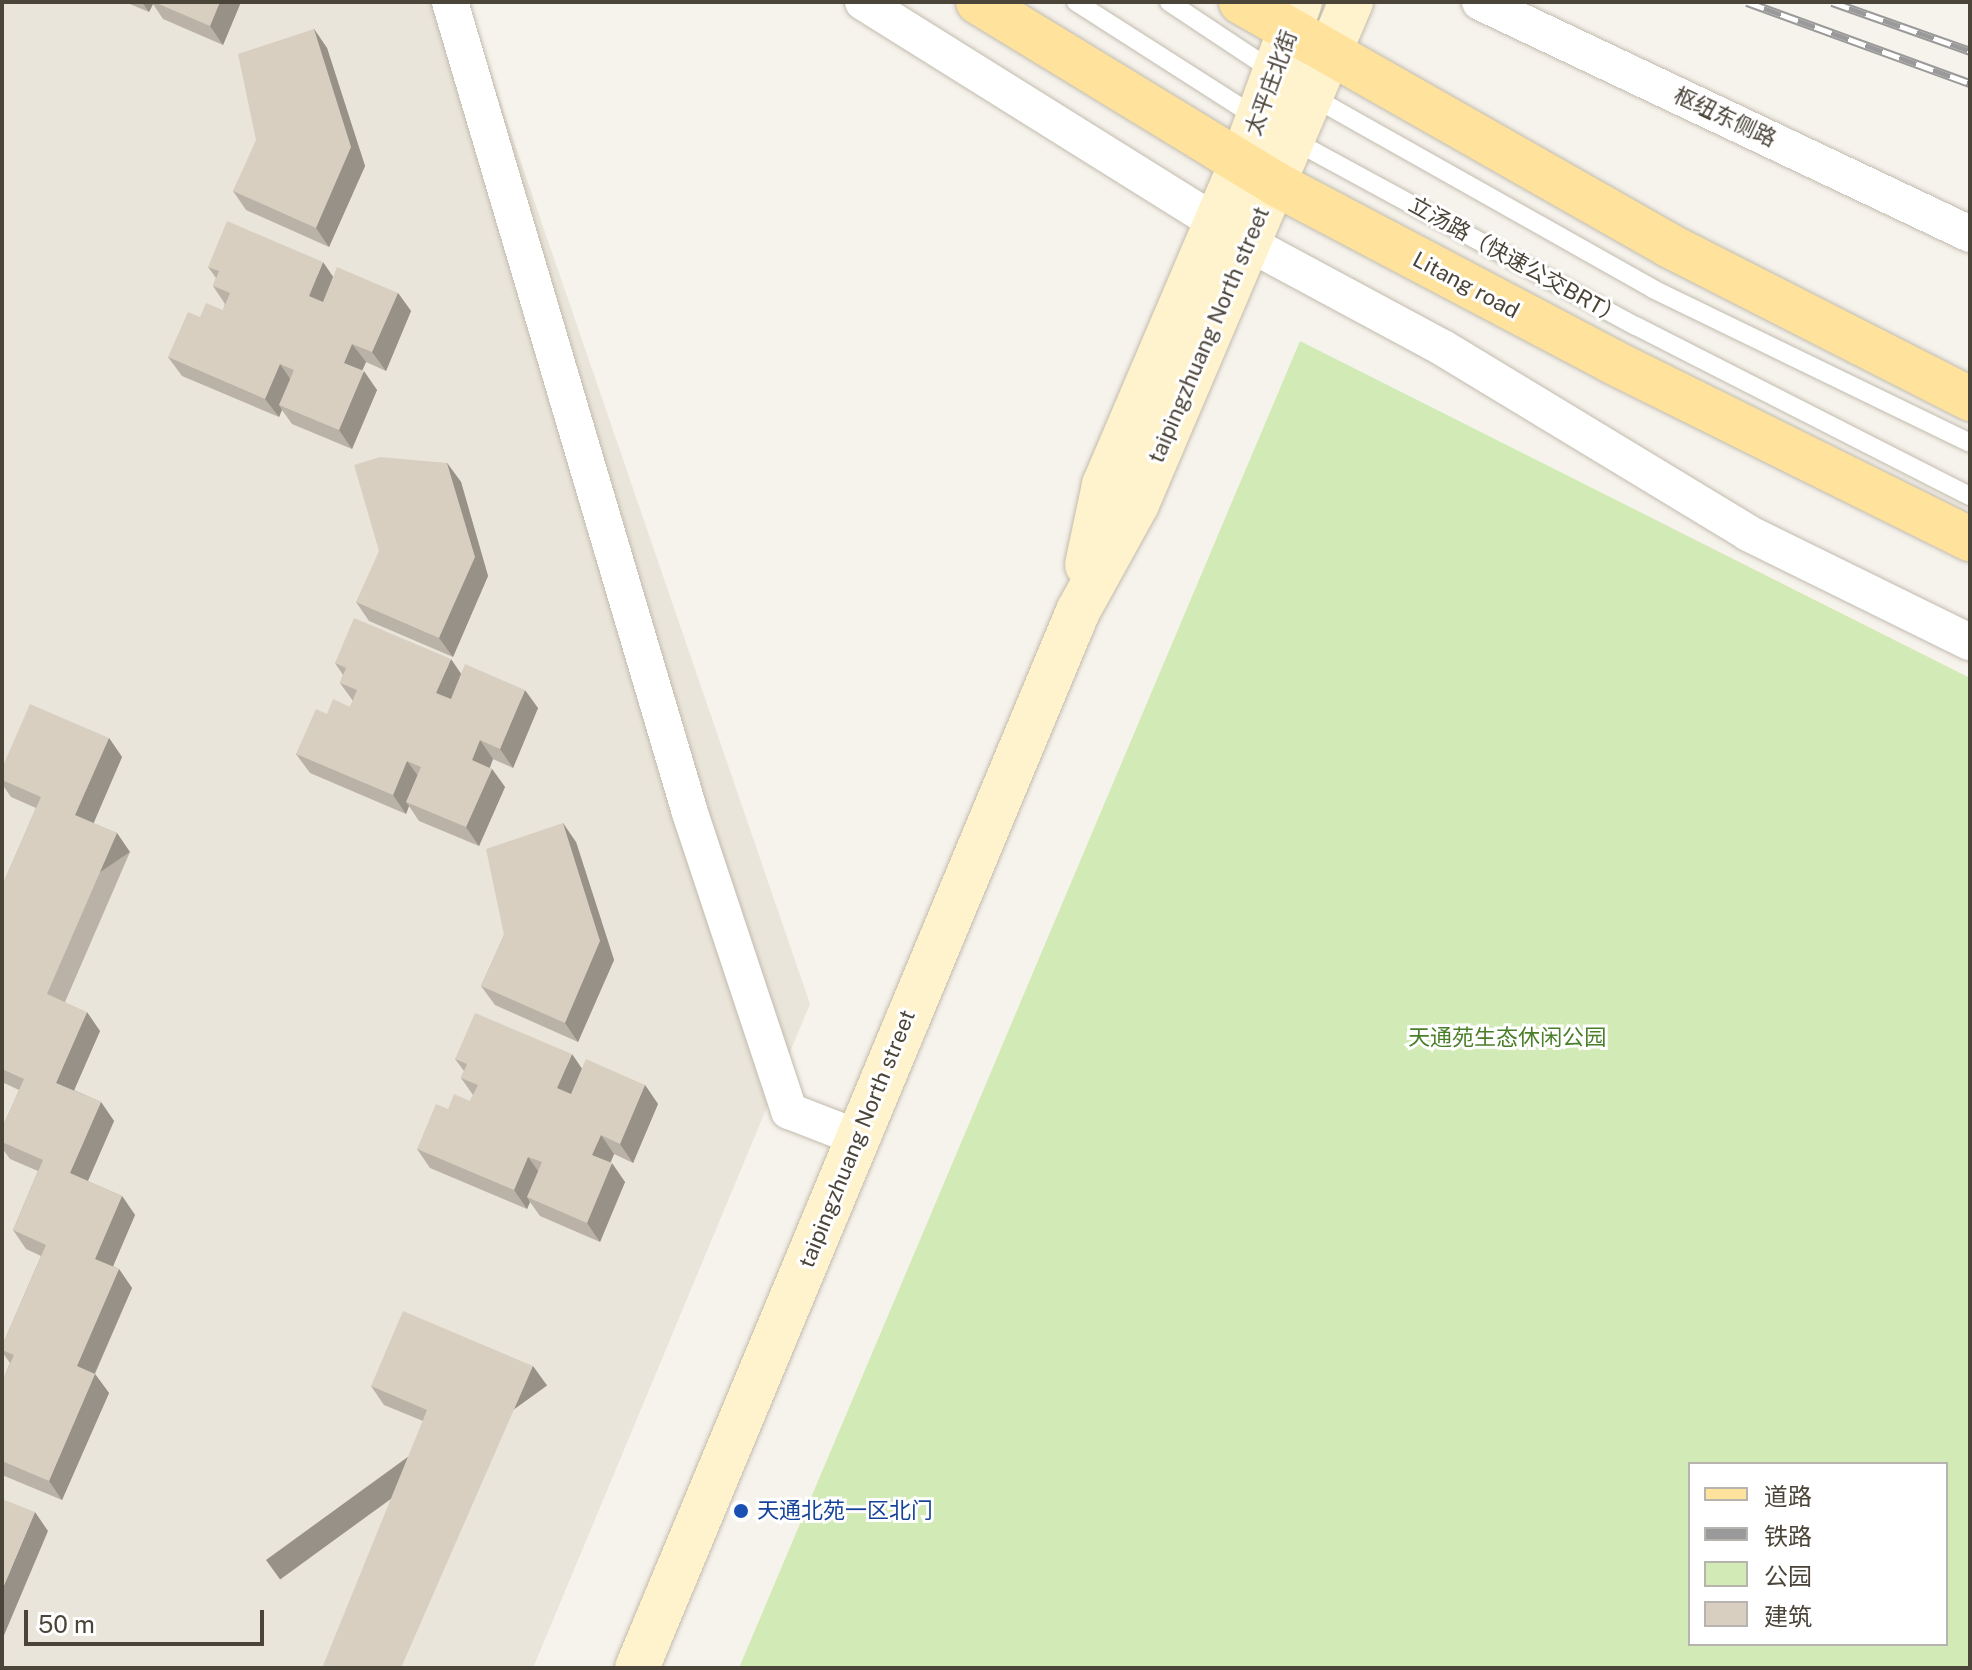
<!DOCTYPE html>
<html>
<head>
<meta charset="utf-8">
<style>
	body { margin:0 }
	#map { position:relative; width:1972px; height:1670px; overflow:hidden; background:#f6f3ec; font-family:"Public Sans","Noto Sans SC",sans-serif }
	div>[style] { position:absolute }
	.residential>* { inset:0; background:#eae5da }
	.green>* { inset:0; background:#d2eab5 }
	.roads { filter:drop-shadow(0 0 2px #c2bbae) drop-shadow(0 0 2px #c2bbae) }
	.lane>* { height:18px; margin:-9px; padding:0 9px; transform-origin:9px; border-radius:9px; background:#fff }
	.street>* { height:36px; margin:-18px; padding:0 18px; transform-origin:18px; border-radius:18px; background:#fff }
	.secondary>* { height:44px; margin:-22px; padding:0 22px; transform-origin:22px; border-radius:22px; background:#fff3cd }
	.primary>* { height:44px; margin:-22px; padding:0 22px; transform-origin:22px; border-radius:22px; background:#ffe39c }
	.rail>* { height:9px; margin-top:-4.5px; transform-origin:0; background:repeating-linear-gradient(90deg,#fff 0 18px,#9a9a9a 0 36px); box-sizing:border-box; border-block:2px solid #9a9a9a }
	.wall>* { inset:0; background:#bab2a6 }
	.shaded-wall>* { inset:0; background:#979187; transform-origin:0 0 }
	.building>* { inset:0; background:#d8cfc1 }
	.dots>* { width:22px; height:22px; translate:-50% -50%; box-sizing:border-box; border:4px solid #fff; border-radius:50% }
	span { translate:-50% -50%; white-space:nowrap; text-align:center; line-height:1.15; -webkit-text-stroke:6px #fff; paint-order:stroke }
	.street-label { font-size:22px; color:#4b4439 }
	.park-label { font-size:22px; color:#4a7f2a }
	.transit-label { font-size:22px; color:#164399 }
	.left { translate:0 -50%; text-align:left }
	.frame { position:absolute; inset:0; border:4px solid #4b4439; pointer-events:none }
	.legend { position:absolute; left:1688px; top:1462px; width:260px; height:184px; box-sizing:border-box; background:#fff; border:2px solid #b7b4b0; margin:0; padding:10px 14px; list-style:none; font-size:24px; color:#4b4439 }
	.legend li { display:flex; align-items:center; gap:16px; height:40px }
	.legend b { width:40px; border:2px solid #b7b4b0 }
	.scale { position:absolute; left:24px; top:1610px; width:240px; height:36px; box-sizing:border-box; border:4px solid #4b4439; border-top:0; padding-left:10px; font-size:24px; line-height:28px; white-space:nowrap; color:#4b4439; -webkit-text-stroke:6px #fff; paint-order:stroke }
</style>
</head>
<body>
<div id="map">
	<div class="residential">
		<div style="clip-path:polygon(2px 2px,466px 2px,810px 1004px,533px 1668px,2px 1668px)"></div>
	</div>
	<div class="green">
		<div style="clip-path:polygon(evenodd,1300px 341px,1970px 678px,1970px 1668px,739px 1668px,1300px 341px,1690px 1464px,1946px 1464px,1946px 1644px,1690px 1644px,1690px 1464px)"></div>
	</div>
	<div class="roads">
		<div class="lane">
			<div style="left:1076px;top:2px;width:217px;rotate:32.6deg"></div>
			<div style="left:1169px;top:2px;width:128px;rotate:33.6deg"></div>
			<div style="left:1311px;top:96px;width:393px;rotate:29.4deg"></div>
			<div style="left:1653px;top:289px;width:352px;rotate:25.9deg"></div>
			<div style="left:1291px;top:139px;width:392px;rotate:28.5deg"></div>
			<div style="left:1636px;top:326px;width:375px;rotate:27deg"></div>
		</div>
		<div class="street">
			<div style="left:450px;top:2px;width:846px;rotate:73.51deg"></div>
			<div style="left:690px;top:813px;width:314px;rotate:71.6deg"></div>
			<div style="left:789px;top:1111px;width:72px;rotate:21.2deg"></div>
			<div style="left:863px;top:2px;width:454px;rotate:32deg"></div>
			<div style="left:1248px;top:243px;width:221px;rotate:28.3deg"></div>
			<div style="left:1443px;top:348px;width:357px;rotate:31.2deg"></div>
			<div style="left:1748px;top:533px;width:247px;rotate:26.2deg"></div>
			<div style="left:1480px;top:2px;width:542px;rotate:25.34deg"></div>
		</div>
		<div class="secondary">
			<div style="left:1087px;top:565px;width:82px;rotate:-78deg"></div>
			<div style="left:1104px;top:485px;width:349px;rotate:-66.9deg"></div>
			<div style="left:1241px;top:164px;width:172px;rotate:-70deg"></div>
			<div style="left:637px;top:1668px;width:1145px;rotate:-67.35deg"></div>
			<div style="left:1078px;top:611px;width:122px;rotate:-61.1deg"></div>
			<div style="left:1137px;top:504px;width:546px;rotate:-66.91deg"></div>
		</div>
		<div class="primary">
			<div style="left:978px;top:2px;width:347px;rotate:31.4deg"></div>
			<div style="left:1274px;top:183px;width:381px;rotate:27.8deg"></div>
			<div style="left:1611px;top:361px;width:401px;rotate:26.4deg"></div>
			<div style="left:1241px;top:2px;width:494px;rotate:29.6deg"></div>
			<div style="left:1670px;top:246px;width:337px;rotate:27deg"></div>
		</div>
	</div>
	<div class="rail">
		<div style="left:1747px;top:2px;width:237px;rotate:20deg"></div>
		<div style="left:1832px;top:2px;width:146px;rotate:19.5deg"></div>
	</div>
	<div class="wall">
		<div style="clip-path:polygon(125px 2px,241px 2px,223px 45px,163px 19px,153px 4px,149px 12px)"></div>
		<div style="clip-path:polygon(314px 29px,327px 48px,365px 166px,329px 247px,246px 210px,233px 191px)"></div>
		<div style="clip-path:polygon(208px 267px,333px 277px,398px 293px,411px 311px,386px 371px,366px 362px,362px 371px,377px 390px,352px 449px,292px 424px,282px 410px,279px 417px,182px 376px,168px 357px,200px 317px,223px 310px,225px 304px,213px 286px,216px 278px)"></div>
		<div style="clip-path:polygon(447px 463px,461px 482px,488px 576px,453px 657px,369px 621px,356px 602px)"></div>
		<div style="clip-path:polygon(335px 663px,461px 674px,538px 708px,513px 768px,493px 759px,490px 768px,492px 769px,505px 787px,479px 846px,419px 821px,409px 806px,406px 814px,310px 773px,296px 754px,327px 714px,350px 707px,353px 701px,340px 683px,343px 675px)"></div>
		<div style="clip-path:polygon(109px 738px,122px 757px,93px 823px,117px 833px,130px 852px,65px 1002px,100px 1031px,74px 1090px,101px 1102px,114px 1121px,88px 1181px,122px 1196px,135px 1215px,113px 1266px,119px 1269px,132px 1288px,95px 1374px,109px 1393px,62px 1500px,2px 1475px,2px 1382px,10px 1363px,2px 1352px,2px 1346px,41px 1256px,26px 1249px,13px 1230px,38px 1171px,10px 1159px,2px 1148px,2px 1128px,19px 1090px,2px 1082px,2px 886px,36px 808px,11px 797px,2px 784px,2px 768px)"></div>
		<div style="clip-path:polygon(576px 842px,614px 960px,578px 1042px,495px 1005px,481px 986px,504px 935px)"></div>
		<div style="clip-path:polygon(455px 1059px,582px 1069px,645px 1085px,658px 1104px,633px 1163px,614px 1154px,610px 1163px,625px 1182px,600px 1242px,540px 1216px,530px 1202px,527px 1209px,430px 1168px,417px 1149px,448px 1109px,470px 1101px,473px 1095px,461px 1078px,464px 1071px)"></div>
		<div style="clip-path:polygon(547px 1385px,423px 1421px,384px 1405px,371px 1386px)"></div>
	</div>
	<div class="shaded-wall">
		<div style="clip-path:polygon(142px 2px,151px 2px,153px 4px,149px 12px)"></div>
		<div style="clip-path:polygon(220px 2px,241px 2px,223px 45px,210px 26px)"></div>
		<div style="clip-path:polygon(314px 29px,327px 48px,365px 166px,329px 247px,316px 228px)"></div>
		<div style="clip-path:polygon(323px 262px,336px 281px,322px 315px,309px 296px)"></div>
		<div style="clip-path:polygon(398px 293px,411px 311px,386px 371px,372px 352px)"></div>
		<div style="clip-path:polygon(352px 344px,366px 362px,357px 382px,344px 363px)"></div>
		<div style="clip-path:polygon(280px 364px,293px 383px,279px 405px,282px 410px,279px 417px,265px 399px)"></div>
		<div style="clip-path:polygon(364px 371px,377px 390px,352px 449px,339px 430px)"></div>
		<div style="clip-path:polygon(447px 463px,461px 482px,488px 576px,453px 657px,439px 638px)"></div>
		<div style="clip-path:polygon(451px 659px,464px 678px,450px 712px,436px 693px)"></div>
		<div style="clip-path:polygon(525px 690px,538px 708px,513px 768px,500px 749px)"></div>
		<div style="clip-path:polygon(109px 738px,122px 757px,89px 834px,75px 815px)"></div>
		<div style="clip-path:polygon(480px 740px,493px 759px,485px 779px,472px 760px)"></div>
		<div style="clip-path:polygon(407px 761px,421px 780px,406px 802px,409px 806px,406px 814px,393px 795px)"></div>
		<div style="clip-path:polygon(492px 769px,505px 787px,479px 846px,466px 827px)"></div>
		<div style="clip-path:polygon(563px 823px,576px 842px,614px 960px,578px 1042px,565px 1023px)"></div>
		<div style="left:117px;top:833px;width:23px;height:176px;rotate:56deg"></div>
		<div style="clip-path:polygon(87px 1012px,100px 1031px,69px 1102px,56px 1083px)"></div>
		<div style="clip-path:polygon(572px 1054px,585px 1073px,570px 1107px,557px 1088px)"></div>
		<div style="clip-path:polygon(645px 1085px,658px 1104px,633px 1163px,620px 1144px)"></div>
		<div style="clip-path:polygon(101px 1102px,114px 1121px,83px 1192px,70px 1173px)"></div>
		<div style="clip-path:polygon(601px 1135px,614px 1154px,606px 1174px,592px 1155px)"></div>
		<div style="clip-path:polygon(528px 1157px,541px 1175px,527px 1197px,530px 1202px,527px 1209px,514px 1190px)"></div>
		<div style="clip-path:polygon(612px 1163px,625px 1182px,600px 1242px,587px 1223px)"></div>
		<div style="clip-path:polygon(122px 1196px,135px 1215px,108px 1278px,95px 1259px)"></div>
		<div style="clip-path:polygon(119px 1269px,132px 1288px,90px 1384px,77px 1366px)"></div>
		<div style="left:533px;top:1366px;width:24px;height:330px;rotate:54deg"></div>
		<div style="clip-path:polygon(95px 1374px,109px 1393px,62px 1500px,49px 1481px)"></div>
		<div style="clip-path:polygon(35px 1512px,48px 1531px,2px 1640px,2px 1590px)"></div>
	</div>
	<div class="building">
		<div style="clip-path:polygon(154px 2px,220px 2px,210px 26px)"></div>
		<div style="clip-path:polygon(314px 29px,351px 147px,316px 228px,233px 191px,256px 140px,238px 54px)"></div>
		<div style="clip-path:polygon(227px 221px,323px 262px,309px 296px,323px 302px,337px 267px,398px 293px,372px 352px,352px 344px,344px 363px,364px 371px,339px 430px,279px 405px,294px 370px,280px 364px,265px 399px,168px 357px,188px 312px,200px 317px,206px 303px,223px 310px,230px 293px,213px 286px,219px 271px,208px 267px)"></div>
		<div style="clip-path:polygon(380px 457px,447px 463px,475px 557px,439px 638px,356px 602px,379px 551px,354px 465px)"></div>
		<div style="clip-path:polygon(354px 618px,451px 659px,436px 693px,451px 699px,465px 664px,525px 690px,500px 749px,480px 740px,472px 760px,492px 769px,466px 827px,406px 802px,421px 767px,407px 761px,393px 795px,296px 754px,316px 709px,327px 714px,333px 699px,350px 707px,357px 690px,340px 683px,346px 668px,335px 663px)"></div>
		<div style="clip-path:polygon(30px 704px,109px 738px,75px 815px,117px 833px,47px 994px,87px 1012px,56px 1083px,101px 1102px,70px 1173px,122px 1196px,95px 1259px,119px 1269px,77px 1366px,95px 1374px,49px 1481px,2px 1461px,2px 1382px,14px 1355px,2px 1350px,2px 1346px,46px 1245px,13px 1230px,43px 1160px,2px 1142px,2px 1128px,24px 1079px,2px 1069px,2px 886px,41px 797px,2px 780px,2px 768px)"></div>
		<div style="clip-path:polygon(563px 823px,600px 941px,565px 1023px,481px 986px,504px 935px,486px 849px)"></div>
		<div style="clip-path:polygon(475px 1013px,572px 1054px,557px 1088px,571px 1094px,586px 1059px,645px 1085px,620px 1144px,601px 1135px,592px 1155px,612px 1163px,587px 1223px,527px 1197px,542px 1162px,528px 1157px,514px 1190px,417px 1149px,436px 1104px,448px 1109px,454px 1094px,470px 1101px,478px 1085px,461px 1078px,467px 1064px,455px 1059px)"></div>
		<div style="clip-path:polygon(403px 1311px,533px 1366px,401px 1668px,322px 1668px,427px 1410px,371px 1386px)"></div>
		<div style="clip-path:polygon(2px 1499px,35px 1512px,2px 1590px)"></div>
	</div>
	<div class="dots">
		<div style="left:741px;top:1511px;background:#1a4fb4"></div>
	</div>
	<div class="street-label">
		<span style="left:1271px;top:83px;rotate:-70deg">太平庄北街</span>
		<span style="left:1725px;top:117px;rotate:25deg">枢纽东侧路</span>
		<span style="left:1516px;top:261px;rotate:29deg">立汤路（快速公交BRT）</span>
		<span style="left:1466px;top:285px;rotate:28deg">Litang road</span>
		<span style="left:1209px;top:335px;rotate:-67deg">taipingzhuang North street</span>
		<span style="left:857px;top:1139px;rotate:-68deg">taipingzhuang North street</span>
	</div>
	<div class="park-label">
		<span style="left:1507px;top:1038px">天通苑生态休闲公园</span>
	</div>
	<div class="transit-label">
		<span class="left" style="left:757px;top:1511px">天通北苑一区北门</span>
	</div>
	<div class="frame"></div>
	<ul class="legend">
	<li><b style="height:10px;background:#ffe39c"></b>道路</li>
	<li><b style="height:10px;background:#9a9a9a"></b>铁路</li>
	<li><b style="height:22px;background:#d2eab5"></b>公园</li>
	<li><b style="height:22px;background:#d8cfc1"></b>建筑</li>
	</ul>
	<div class="scale">50 m</div>
</div>
</body>
</html>
